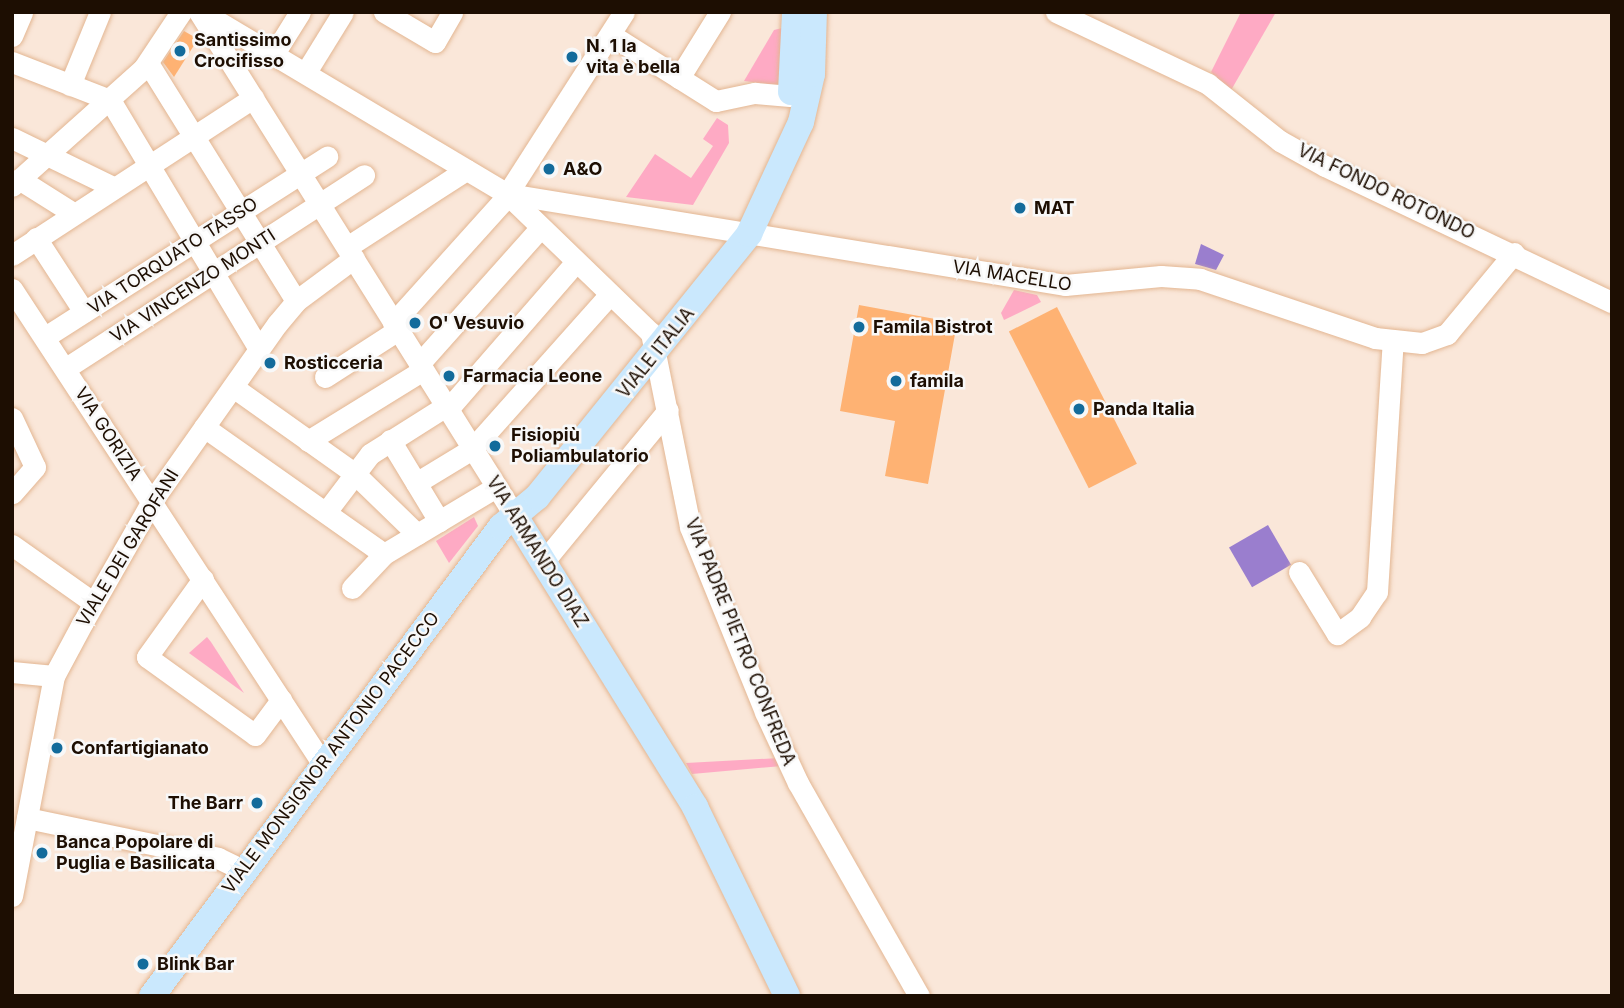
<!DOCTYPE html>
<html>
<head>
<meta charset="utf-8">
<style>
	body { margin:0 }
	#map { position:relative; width:1624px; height:1008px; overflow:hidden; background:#fae7d9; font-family:Inter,sans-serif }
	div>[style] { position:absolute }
	.green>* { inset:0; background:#feaac4 }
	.water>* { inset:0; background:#9a7ece; transform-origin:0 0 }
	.building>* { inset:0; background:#feb273; transform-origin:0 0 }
	.roads { filter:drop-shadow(0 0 2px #e3b692) drop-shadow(0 0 2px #e3b692) }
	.minor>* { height:21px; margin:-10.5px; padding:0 10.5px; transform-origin:10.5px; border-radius:10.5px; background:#fff }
	.major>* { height:26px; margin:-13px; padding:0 13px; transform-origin:13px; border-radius:13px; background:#cae8fd }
	.dots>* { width:19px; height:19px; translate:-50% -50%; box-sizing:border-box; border:4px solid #f8f8f8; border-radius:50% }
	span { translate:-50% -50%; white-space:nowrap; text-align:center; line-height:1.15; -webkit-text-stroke:5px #f8f8f8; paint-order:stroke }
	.poi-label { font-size:18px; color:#1d0e02; font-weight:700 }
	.left { translate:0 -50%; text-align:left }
	.right { translate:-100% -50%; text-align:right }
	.street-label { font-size:18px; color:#1d0e02 }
	.frame { position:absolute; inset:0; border:14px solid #1d0e02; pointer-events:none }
</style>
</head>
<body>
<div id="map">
	<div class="green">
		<div style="clip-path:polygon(1241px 12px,1276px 12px,1230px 92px,1211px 72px)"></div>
		<div style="clip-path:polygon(786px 27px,783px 86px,744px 81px,774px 30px)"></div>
		<div style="clip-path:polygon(717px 118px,728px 125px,729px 143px,693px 205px,626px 197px,655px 154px,691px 178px,713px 146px,703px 139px)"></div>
		<div style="clip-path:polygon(1014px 290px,1037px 295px,1041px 302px,1004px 320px,1001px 313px)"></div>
		<div style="clip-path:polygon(474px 517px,478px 526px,449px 563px,436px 541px)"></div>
		<div style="clip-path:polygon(207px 637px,211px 642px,244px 693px,189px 653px)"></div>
		<div style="clip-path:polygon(779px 758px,782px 766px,692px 774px,686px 763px)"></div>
	</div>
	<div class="water">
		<div style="clip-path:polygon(1201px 244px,1224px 255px,1216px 270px,1195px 264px)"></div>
		<div style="left:1268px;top:525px;width:46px;height:45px;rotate:60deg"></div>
	</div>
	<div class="building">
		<div style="clip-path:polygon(184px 31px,198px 39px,174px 77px,163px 62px)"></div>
		<div style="clip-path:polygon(859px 305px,957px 323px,928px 484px,885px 476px,895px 421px,840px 411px)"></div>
		<div style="left:1057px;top:307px;width:176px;height:54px;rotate:63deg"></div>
	</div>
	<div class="roads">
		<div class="minor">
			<div style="left:199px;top:12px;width:591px;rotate:57.92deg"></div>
			<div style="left:202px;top:12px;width:355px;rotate:30.8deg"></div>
			<div style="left:507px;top:194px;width:200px;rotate:44deg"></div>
			<div style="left:651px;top:333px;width:198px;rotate:78.6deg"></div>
			<div style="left:690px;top:527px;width:200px;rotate:67.9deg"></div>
			<div style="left:765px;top:712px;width:78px;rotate:65.1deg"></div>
			<div style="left:798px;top:783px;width:245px;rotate:60.4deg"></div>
			<div style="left:384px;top:12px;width:59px;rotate:30.5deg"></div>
			<div style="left:435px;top:42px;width:34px;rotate:-60deg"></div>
			<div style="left:1056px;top:12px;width:168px;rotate:25.3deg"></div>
			<div style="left:1208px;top:84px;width:92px;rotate:38.4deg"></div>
			<div style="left:1280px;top:141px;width:51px;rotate:29.1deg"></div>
			<div style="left:1325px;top:166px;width:318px;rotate:25.4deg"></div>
			<div style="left:611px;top:35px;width:124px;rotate:32.2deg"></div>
			<div style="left:716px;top:101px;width:40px;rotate:-12deg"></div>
			<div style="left:755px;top:93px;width:35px;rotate:5deg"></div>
			<div style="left:12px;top:36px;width:26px;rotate:-67deg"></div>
			<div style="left:275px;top:52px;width:47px;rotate:-58deg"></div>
			<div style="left:12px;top:62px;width:105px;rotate:21.2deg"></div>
			<div style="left:110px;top:100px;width:290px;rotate:59.1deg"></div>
			<div style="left:148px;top:63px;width:280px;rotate:58.1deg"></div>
			<div style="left:306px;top:72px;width:70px;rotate:-58.3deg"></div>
			<div style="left:679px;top:78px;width:78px;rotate:-58.2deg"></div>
			<div style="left:70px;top:85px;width:79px;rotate:-67.7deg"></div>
			<div style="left:12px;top:138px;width:112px;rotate:25.9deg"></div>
			<div style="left:19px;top:179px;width:64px;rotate:32.2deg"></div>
			<div style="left:12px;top:186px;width:176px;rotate:-41.8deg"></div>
			<div style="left:143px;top:69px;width:69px;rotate:-56.3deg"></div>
			<div style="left:509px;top:194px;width:563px;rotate:9.3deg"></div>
			<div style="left:1065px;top:285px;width:96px;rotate:-5.4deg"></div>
			<div style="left:1161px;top:276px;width:39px;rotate:4deg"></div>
			<div style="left:1200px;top:279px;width:185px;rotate:18.6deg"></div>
			<div style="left:1375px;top:338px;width:47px;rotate:6.1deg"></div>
			<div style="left:1422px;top:343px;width:27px;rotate:-20deg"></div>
			<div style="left:1447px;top:334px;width:105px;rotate:-50.4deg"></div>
			<div style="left:36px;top:238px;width:88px;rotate:57deg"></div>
			<div style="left:347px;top:247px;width:142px;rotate:-32.9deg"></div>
			<div style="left:12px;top:255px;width:288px;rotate:-33.1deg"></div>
			<div style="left:12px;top:289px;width:566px;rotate:56.81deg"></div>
			<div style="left:393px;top:323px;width:163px;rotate:-48deg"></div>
			<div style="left:502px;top:202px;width:226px;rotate:-57.3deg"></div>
			<div style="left:45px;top:337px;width:335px;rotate:-32.6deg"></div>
			<div style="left:419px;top:364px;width:183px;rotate:-48.3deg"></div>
			<div style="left:66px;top:368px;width:355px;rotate:-32.9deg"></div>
			<div style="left:325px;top:377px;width:87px;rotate:-32.8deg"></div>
			<div style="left:233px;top:387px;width:148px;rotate:35.4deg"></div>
			<div style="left:354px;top:473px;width:88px;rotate:44.1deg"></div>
			<div style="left:448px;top:409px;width:194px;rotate:-49deg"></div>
			<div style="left:12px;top:418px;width:54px;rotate:64.9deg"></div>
			<div style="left:35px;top:467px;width:35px;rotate:131deg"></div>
			<div style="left:204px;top:427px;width:220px;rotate:35.2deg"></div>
			<div style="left:390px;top:440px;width:95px;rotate:58.8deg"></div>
			<div style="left:308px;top:441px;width:135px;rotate:-31.7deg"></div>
			<div style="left:416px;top:483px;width:66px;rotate:-31.3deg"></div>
			<div style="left:472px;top:449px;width:206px;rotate:-48.3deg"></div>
			<div style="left:326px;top:512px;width:73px;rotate:-52.8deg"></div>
			<div style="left:370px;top:454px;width:90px;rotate:-32.3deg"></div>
			<div style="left:12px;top:545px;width:100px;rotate:35.3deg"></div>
			<div style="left:544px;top:561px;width:195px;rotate:-50.6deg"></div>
			<div style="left:1299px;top:572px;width:73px;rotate:58.5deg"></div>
			<div style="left:1337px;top:634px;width:29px;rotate:-36deg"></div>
			<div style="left:1360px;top:617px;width:30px;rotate:-56deg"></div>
			<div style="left:1377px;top:592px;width:252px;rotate:-86.4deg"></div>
			<div style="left:203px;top:579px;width:96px;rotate:125.7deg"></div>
			<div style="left:147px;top:657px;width:133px;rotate:35.8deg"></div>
			<div style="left:255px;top:735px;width:44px;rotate:-53.4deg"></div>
			<div style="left:352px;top:588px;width:47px;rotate:-46.7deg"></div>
			<div style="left:384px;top:554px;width:131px;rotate:-30.9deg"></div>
			<div style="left:12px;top:672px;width:42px;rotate:5.4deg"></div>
			<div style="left:27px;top:818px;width:195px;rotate:11.8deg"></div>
			<div style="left:218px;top:858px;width:28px;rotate:26deg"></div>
			<div style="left:12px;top:896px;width:224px;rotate:-79.2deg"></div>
			<div style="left:54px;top:676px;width:61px;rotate:-61.8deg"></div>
			<div style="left:83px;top:622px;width:139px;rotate:-60.3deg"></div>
			<div style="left:152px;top:501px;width:217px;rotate:-54.8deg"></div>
			<div style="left:277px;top:324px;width:30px;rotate:-50deg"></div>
			<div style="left:296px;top:301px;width:72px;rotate:-36.6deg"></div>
		</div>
		<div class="major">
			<div style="left:791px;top:92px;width:80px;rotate:-87.1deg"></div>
			<div style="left:513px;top:513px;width:346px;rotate:58.2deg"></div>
			<div style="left:695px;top:807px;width:210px;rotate:64deg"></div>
			<div style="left:152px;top:996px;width:585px;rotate:-53.35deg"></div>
			<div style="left:501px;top:527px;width:47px;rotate:-39.8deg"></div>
			<div style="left:537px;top:497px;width:338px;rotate:-51.1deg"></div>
			<div style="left:749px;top:234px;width:123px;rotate:-65.1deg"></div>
			<div style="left:801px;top:122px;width:49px;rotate:-77.1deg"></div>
			<div style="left:812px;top:74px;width:62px;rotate:-88.2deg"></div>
		</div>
	</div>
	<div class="dots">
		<div style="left:180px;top:51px;background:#136b9b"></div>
		<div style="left:572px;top:57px;background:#136b9b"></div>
		<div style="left:549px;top:169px;background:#136b9b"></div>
		<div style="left:1020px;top:208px;background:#136b9b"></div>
		<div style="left:415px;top:323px;background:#136b9b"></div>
		<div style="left:859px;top:327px;background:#136b9b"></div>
		<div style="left:270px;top:363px;background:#136b9b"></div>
		<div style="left:449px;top:376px;background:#136b9b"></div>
		<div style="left:896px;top:381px;background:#136b9b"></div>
		<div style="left:1079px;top:409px;background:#136b9b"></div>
		<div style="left:495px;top:446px;background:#136b9b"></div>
		<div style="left:57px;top:748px;background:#136b9b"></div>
		<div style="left:257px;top:803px;background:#136b9b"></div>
		<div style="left:42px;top:853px;background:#136b9b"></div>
		<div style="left:143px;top:964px;background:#136b9b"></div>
	</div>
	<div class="poi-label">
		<span class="left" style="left:194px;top:51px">Santissimo<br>Crocifisso</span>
		<span class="left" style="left:586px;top:57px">N. 1 la<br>vita è bella</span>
		<span class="left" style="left:563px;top:169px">A&amp;O</span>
		<span class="left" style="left:1034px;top:208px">MAT</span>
		<span class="left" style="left:429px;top:323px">O' Vesuvio</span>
		<span class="left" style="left:873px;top:327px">Famila Bistrot</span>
		<span class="left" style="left:284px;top:363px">Rosticceria</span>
		<span class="left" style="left:463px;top:376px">Farmacia Leone</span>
		<span class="left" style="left:910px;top:381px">famila</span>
		<span class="left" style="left:1093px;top:409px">Panda Italia</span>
		<span class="left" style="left:511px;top:446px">Fisiopiù<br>Poliambulatorio</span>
		<span class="left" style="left:71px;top:748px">Confartigianato</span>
		<span class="right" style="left:243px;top:803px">The Barr</span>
		<span class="left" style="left:56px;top:853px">Banca Popolare di<br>Puglia e Basilicata</span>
		<span class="left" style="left:157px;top:964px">Blink Bar</span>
	</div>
	<div class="street-label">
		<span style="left:1386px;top:192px;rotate:26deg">VIA FONDO ROTONDO</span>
		<span style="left:173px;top:256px;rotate:-33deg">VIA TORQUATO TASSO</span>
		<span style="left:1012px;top:276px;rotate:9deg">VIA MACELLO</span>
		<span style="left:193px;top:286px;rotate:-33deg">VIA VINCENZO MONTI</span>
		<span style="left:656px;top:353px;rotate:-51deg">VIALE ITALIA</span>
		<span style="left:108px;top:434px;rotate:57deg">VIA GORIZIA</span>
		<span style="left:128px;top:548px;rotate:-59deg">VIALE DEI GAROFANI</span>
		<span style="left:537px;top:552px;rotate:58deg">VIA ARMANDO DIAZ</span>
		<span style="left:740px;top:642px;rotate:68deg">VIA PADRE PIETRO CONFREDA</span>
		<span style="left:331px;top:753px;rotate:-53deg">VIALE MONSIGNOR ANTONIO PACECCO</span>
	</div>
	<div class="frame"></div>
</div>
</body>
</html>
